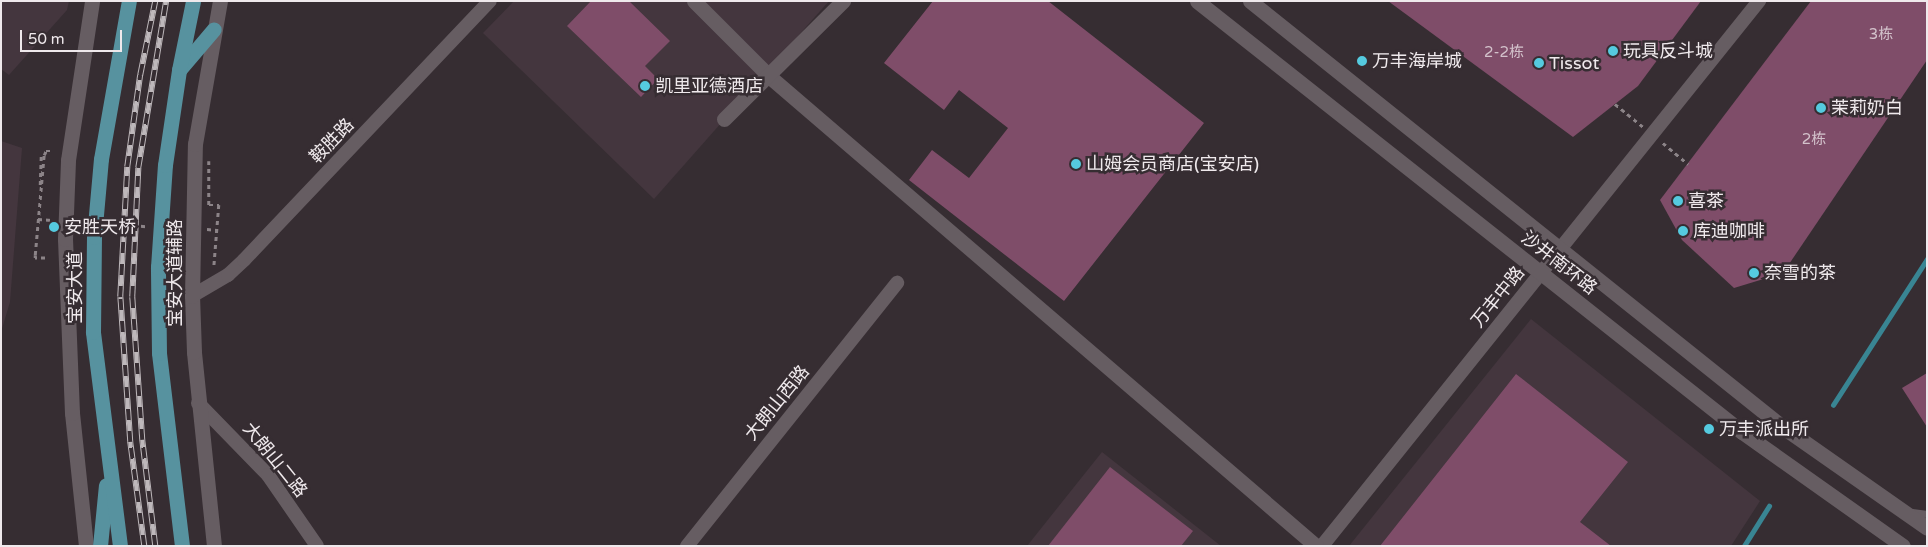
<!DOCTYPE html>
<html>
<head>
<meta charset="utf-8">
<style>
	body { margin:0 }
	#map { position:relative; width:1928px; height:547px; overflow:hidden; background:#362d32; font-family:"Varela Round","Noto Sans SC",sans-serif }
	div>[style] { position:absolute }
	.built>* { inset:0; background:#44363e }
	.stream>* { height:4.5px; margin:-2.25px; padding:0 2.25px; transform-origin:2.25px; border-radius:2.25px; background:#398593 }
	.building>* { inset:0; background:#7f4d69 }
	.path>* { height:2.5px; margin-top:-1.25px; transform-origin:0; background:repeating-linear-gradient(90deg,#8c8488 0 4px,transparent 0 8px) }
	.lane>* { height:7px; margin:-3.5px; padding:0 3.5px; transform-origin:3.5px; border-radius:3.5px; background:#665d62 }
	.street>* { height:14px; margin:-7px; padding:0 7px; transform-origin:7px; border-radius:7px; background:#665d62 }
	.secondary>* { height:15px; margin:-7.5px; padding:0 7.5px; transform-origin:7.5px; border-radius:7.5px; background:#665d62 }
	.primary>* { height:15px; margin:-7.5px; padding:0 7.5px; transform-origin:7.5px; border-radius:7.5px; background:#57929f }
	.rail>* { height:5.5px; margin-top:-2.75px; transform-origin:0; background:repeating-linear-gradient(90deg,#362d32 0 11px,#beb8bb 0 22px); box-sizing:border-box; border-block:1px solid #beb8bb }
	.dots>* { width:14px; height:14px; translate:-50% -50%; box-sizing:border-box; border:2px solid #362d32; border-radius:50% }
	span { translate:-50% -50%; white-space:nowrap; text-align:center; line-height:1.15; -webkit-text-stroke:5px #362d32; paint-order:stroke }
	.number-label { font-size:15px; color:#d3c2cb }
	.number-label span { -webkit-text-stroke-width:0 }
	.poi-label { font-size:18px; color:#efe9ec }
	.left { translate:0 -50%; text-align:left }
	.street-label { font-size:18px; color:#efe9ec }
	.frame { position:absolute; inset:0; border:2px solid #efe9ec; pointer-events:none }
	.scale { position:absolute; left:20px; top:30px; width:102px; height:22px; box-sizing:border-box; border:2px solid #efe9ec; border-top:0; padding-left:6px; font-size:15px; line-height:18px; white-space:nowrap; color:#efe9ec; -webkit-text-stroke:4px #362d32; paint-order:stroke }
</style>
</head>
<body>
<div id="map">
	<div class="built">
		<div style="clip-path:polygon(1px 1px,69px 1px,67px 10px,9px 75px,1px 69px)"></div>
		<div style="clip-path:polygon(514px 1px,829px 1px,654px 199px,483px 33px)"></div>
		<div style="clip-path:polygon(1px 141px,22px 148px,10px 302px,1px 332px)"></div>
		<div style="clip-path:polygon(1531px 319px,1760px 501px,1731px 546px,1349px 546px)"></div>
		<div style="clip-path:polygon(1102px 452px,1221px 546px,1027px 546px)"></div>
	</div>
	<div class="stream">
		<div style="left:1833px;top:405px;width:174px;rotate:-57.2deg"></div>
		<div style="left:1744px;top:546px;width:47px;rotate:-58deg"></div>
	</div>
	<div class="building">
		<div style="clip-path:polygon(591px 1px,629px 1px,670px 41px,645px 66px,658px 79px,641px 97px,567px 26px)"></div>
		<div style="clip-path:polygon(933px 1px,1048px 1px,1204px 123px,1064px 301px,909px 180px,932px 150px,969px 178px,1008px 128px,959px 90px,944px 110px,884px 63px)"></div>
		<div style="clip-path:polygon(1388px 1px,1701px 1px,1638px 86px,1573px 137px)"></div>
		<div style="clip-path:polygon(1811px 1px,1927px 1px,1927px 60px,1783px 273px,1734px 288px,1682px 240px,1660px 200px)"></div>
		<div style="clip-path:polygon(1927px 373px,1927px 427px,1902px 388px)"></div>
		<div style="clip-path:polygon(1516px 374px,1628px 462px,1580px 522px,1611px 546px,1380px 546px)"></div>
		<div style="clip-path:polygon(1110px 467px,1193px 531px,1181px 546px,1048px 546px)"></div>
	</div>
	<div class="path">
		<div style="left:1615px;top:104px;width:36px;rotate:39deg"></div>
		<div style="left:1663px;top:143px;width:33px;rotate:40deg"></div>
		<div style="left:209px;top:161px;width:44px;rotate:90deg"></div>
		<div style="left:209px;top:205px;width:10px"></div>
		<div style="left:219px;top:205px;width:62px;rotate:94.6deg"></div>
		<div style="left:40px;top:185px;width:31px;rotate:-88deg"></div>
		<div style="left:38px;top:219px;width:14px;rotate:4deg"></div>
		<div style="left:109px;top:223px;width:37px;rotate:5deg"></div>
		<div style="left:207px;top:229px;width:10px;rotate:6deg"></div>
		<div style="left:45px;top:258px;width:10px;rotate:180deg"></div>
		<div style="left:35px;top:258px;width:3px;rotate:-90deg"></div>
		<div style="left:35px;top:255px;width:100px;rotate:-84.9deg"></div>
		<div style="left:44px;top:155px;width:4px;rotate:-63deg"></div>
		<div style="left:46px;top:151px;width:7px"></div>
	</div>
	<div class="lane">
		<div style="left:1912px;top:512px;width:15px;rotate:8deg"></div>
	</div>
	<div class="street">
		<div style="left:192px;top:296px;width:42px;rotate:-30.3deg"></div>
		<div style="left:228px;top:275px;width:22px;rotate:-43deg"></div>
		<div style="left:244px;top:260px;width:357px;rotate:-46.5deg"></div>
		<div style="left:198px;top:403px;width:100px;rotate:45.8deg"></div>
		<div style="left:268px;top:475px;width:86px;rotate:55.4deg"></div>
		<div style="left:687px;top:546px;width:337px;rotate:-51.4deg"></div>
		<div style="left:1322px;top:546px;width:699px;rotate:-51.28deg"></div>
	</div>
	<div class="secondary">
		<div style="left:694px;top:1px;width:107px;rotate:45deg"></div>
		<div style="left:770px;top:77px;width:720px;rotate:40.66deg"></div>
		<div style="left:1197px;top:1px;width:695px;rotate:38.34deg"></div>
		<div style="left:1742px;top:432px;width:197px;rotate:35.3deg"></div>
		<div style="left:1250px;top:1px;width:679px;rotate:38.66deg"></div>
		<div style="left:1780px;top:425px;width:179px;rotate:35deg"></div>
		<div style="left:724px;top:119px;width:168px;rotate:-44.8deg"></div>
		<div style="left:86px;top:546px;width:134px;rotate:-96deg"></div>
		<div style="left:72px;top:413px;width:174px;rotate:-92.3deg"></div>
		<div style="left:65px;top:239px;width:79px;rotate:-87.8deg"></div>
		<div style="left:68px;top:160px;width:161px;rotate:-81.4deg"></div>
		<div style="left:214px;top:546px;width:195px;rotate:-95.9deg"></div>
		<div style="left:194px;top:352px;width:56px;rotate:-92deg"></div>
		<div style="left:192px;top:296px;width:152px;rotate:-88.9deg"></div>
		<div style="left:195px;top:144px;width:145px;rotate:-80.1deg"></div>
	</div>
	<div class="primary">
		<div style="left:180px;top:69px;width:52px;rotate:-49.6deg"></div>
		<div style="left:100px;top:546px;width:61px;rotate:-84.4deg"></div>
		<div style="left:120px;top:546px;width:216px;rotate:-97.2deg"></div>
		<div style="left:93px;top:332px;width:95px;rotate:-89.4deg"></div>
		<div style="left:94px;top:237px;width:78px;rotate:-84.9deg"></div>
		<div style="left:101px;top:159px;width:160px;rotate:-80deg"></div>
		<div style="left:182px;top:546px;width:194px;rotate:-96.8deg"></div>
		<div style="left:159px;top:353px;width:86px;rotate:-90.7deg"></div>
		<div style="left:158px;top:267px;width:102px;rotate:-86.1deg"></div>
		<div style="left:165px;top:165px;width:96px;rotate:-81.6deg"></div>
		<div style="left:179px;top:70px;width:70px;rotate:-78.5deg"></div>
	</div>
	<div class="rail">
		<div style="left:144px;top:546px;width:105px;rotate:-97.7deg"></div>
		<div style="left:130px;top:442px;width:145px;rotate:-93.9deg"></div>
		<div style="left:120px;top:297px;width:130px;rotate:-86.9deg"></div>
		<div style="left:127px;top:167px;width:93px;rotate:-82deg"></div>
		<div style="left:140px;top:75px;width:76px;rotate:-78.5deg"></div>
		<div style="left:155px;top:546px;width:107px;rotate:-97deg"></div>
		<div style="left:142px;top:440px;width:143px;rotate:-94deg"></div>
		<div style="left:132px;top:297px;width:129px;rotate:-87.3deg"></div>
		<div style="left:138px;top:168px;width:169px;rotate:-80.5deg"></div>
	</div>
	<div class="dots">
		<div style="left:1613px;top:51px;background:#55cadf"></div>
		<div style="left:1362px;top:61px;background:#55cadf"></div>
		<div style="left:1539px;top:63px;background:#55cadf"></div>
		<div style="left:645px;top:86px;background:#55cadf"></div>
		<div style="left:1821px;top:108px;background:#55cadf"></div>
		<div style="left:1076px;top:164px;background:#55cadf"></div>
		<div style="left:1678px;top:201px;background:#55cadf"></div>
		<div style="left:54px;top:227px;background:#55cadf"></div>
		<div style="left:1683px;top:231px;background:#55cadf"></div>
		<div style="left:1754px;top:273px;background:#55cadf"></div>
		<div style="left:1709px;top:429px;background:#55cadf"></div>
	</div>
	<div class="number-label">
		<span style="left:1881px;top:35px">3栋</span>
		<span style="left:1504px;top:53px">2-2栋</span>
		<span style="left:1814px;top:140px">2栋</span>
	</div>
	<div class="poi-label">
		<span class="left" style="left:1623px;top:51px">玩具反斗城</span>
		<span class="left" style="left:1372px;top:61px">万丰海岸城</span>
		<span class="left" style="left:1549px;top:63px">Tissot</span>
		<span class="left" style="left:655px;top:86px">凯里亚德酒店</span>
		<span class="left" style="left:1831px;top:108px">茉莉奶白</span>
		<span class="left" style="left:1086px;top:164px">山姆会员商店(宝安店)</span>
		<span class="left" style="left:1688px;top:201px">喜茶</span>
		<span class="left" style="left:64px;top:227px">安胜天桥</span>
		<span class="left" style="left:1693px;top:231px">库迪咖啡</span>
		<span class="left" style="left:1764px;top:273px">奈雪的茶</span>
		<span class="left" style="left:1719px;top:429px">万丰派出所</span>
	</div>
	<div class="street-label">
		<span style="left:332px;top:141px;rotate:-46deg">鞍胜路</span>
		<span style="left:1559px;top:263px;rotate:38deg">沙井南环路</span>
		<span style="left:175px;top:273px;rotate:-90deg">宝安大道辅路</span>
		<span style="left:75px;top:288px;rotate:-90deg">宝安大道</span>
		<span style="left:1498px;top:297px;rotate:-51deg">万丰中路</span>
		<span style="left:777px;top:403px;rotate:-51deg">大朗山西路</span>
		<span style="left:275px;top:460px;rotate:51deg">大朗山二路</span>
	</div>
	<div class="frame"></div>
	<div class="scale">50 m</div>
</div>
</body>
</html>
